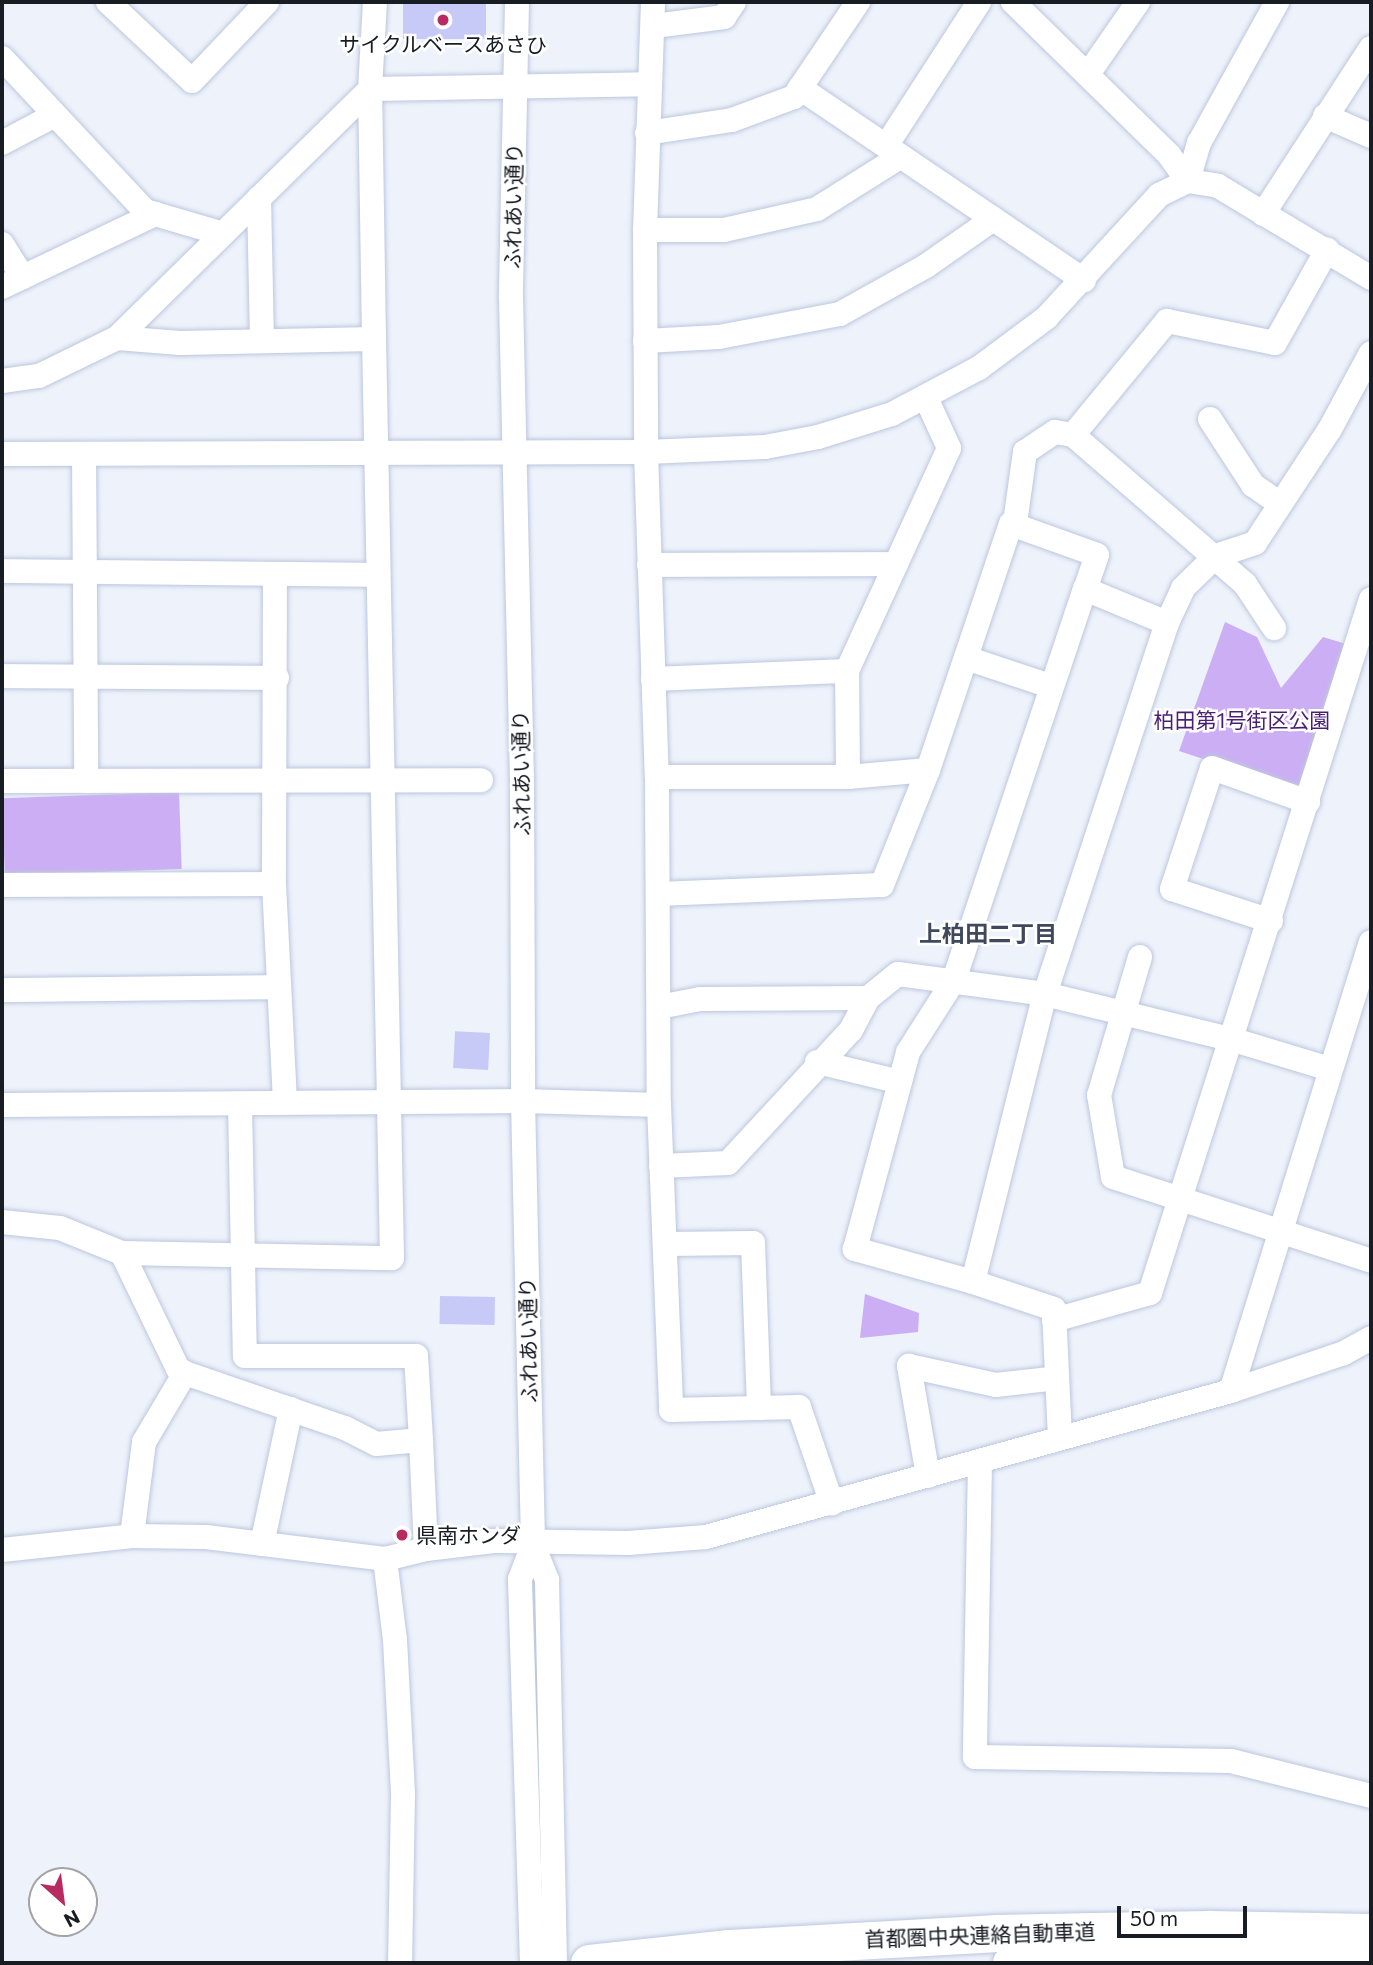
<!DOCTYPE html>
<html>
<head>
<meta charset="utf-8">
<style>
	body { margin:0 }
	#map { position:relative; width:1373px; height:1965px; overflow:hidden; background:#eef2fb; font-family:Commissioner,"Noto Sans JP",sans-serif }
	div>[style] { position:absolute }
	.green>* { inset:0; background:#ccaef5; transform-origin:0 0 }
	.building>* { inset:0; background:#c7c9f7; transform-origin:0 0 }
	.roads { filter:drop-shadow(0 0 2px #bcc7dd) drop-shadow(0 0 2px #bcc7dd) }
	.minor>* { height:24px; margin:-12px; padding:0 12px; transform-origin:12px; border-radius:12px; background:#fff }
	.highway>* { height:37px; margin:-18.5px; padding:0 18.5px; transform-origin:18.5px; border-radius:18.5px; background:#fff }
	.dots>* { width:19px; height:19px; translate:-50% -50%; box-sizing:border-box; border:4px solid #fff; border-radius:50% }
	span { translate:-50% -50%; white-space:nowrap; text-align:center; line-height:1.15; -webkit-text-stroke:5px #fff; paint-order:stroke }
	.poi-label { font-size:21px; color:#181c23 }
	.left { translate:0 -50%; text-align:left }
	.street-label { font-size:21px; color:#181c23 }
	.park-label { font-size:21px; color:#4a1f73 }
	.neighbourhood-label { font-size:23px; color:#40495b; font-weight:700 }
	.frame { position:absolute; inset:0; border:4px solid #181c23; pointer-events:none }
	.north { position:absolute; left:28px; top:1867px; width:70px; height:70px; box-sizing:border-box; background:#fff; border:2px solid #a3a4a7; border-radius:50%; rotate:152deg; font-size:19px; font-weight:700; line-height:28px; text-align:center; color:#181c23 }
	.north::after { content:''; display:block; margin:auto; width:24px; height:32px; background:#b82b61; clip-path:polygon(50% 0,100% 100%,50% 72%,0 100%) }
	.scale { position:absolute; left:1117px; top:1906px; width:130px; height:32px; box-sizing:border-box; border:4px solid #181c23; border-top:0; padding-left:9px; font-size:21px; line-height:24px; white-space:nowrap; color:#181c23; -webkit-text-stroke:5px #fff; paint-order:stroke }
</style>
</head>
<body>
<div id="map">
	<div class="green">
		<div style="clip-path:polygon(1225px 622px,1257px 637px,1281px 688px,1323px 637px,1356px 647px,1301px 791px,1179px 751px)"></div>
		<div style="left:179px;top:792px;width:77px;height:177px;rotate:88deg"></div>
		<div style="clip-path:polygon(865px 1294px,919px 1313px,918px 1332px,860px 1338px)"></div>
	</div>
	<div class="building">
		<div style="left:403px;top:2px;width:83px;height:37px"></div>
		<div style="left:490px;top:1033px;width:37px;height:35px;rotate:93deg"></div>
		<div style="left:440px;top:1296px;width:55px;height:28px;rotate:1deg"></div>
	</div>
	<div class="roads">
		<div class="minor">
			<div style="left:108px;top:2px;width:115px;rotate:43.2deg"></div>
			<div style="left:192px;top:81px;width:109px;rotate:-46.5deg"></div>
			<div style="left:517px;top:2px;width:296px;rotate:91.2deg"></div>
			<div style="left:511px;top:298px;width:479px;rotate:88.7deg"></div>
			<div style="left:522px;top:777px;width:324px;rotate:89.8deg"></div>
			<div style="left:523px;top:1101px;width:444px;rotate:88.7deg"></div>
			<div style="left:533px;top:1545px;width:38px;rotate:68deg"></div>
			<div style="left:547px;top:1580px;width:383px;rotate:88.8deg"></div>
			<div style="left:653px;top:2px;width:228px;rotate:92deg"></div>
			<div style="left:645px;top:230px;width:222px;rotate:89.7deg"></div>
			<div style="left:646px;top:452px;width:325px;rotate:88.1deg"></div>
			<div style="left:657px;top:777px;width:328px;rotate:89.7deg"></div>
			<div style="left:659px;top:1105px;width:305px;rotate:87.7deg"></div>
			<div style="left:671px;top:1410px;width:128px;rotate:-1.3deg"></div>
			<div style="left:799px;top:1407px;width:102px;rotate:71.2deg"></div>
			<div style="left:1013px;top:2px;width:219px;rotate:44.4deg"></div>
			<div style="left:1169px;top:155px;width:32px;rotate:54deg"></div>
			<div style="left:654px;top:26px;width:71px;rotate:-7.3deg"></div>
			<div style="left:724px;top:17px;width:18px;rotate:-56deg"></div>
			<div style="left:2px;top:58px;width:209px;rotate:46.9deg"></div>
			<div style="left:145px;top:211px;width:81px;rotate:16.4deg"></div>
			<div style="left:1088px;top:74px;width:88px;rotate:-55.2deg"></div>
			<div style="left:800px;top:88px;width:343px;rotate:34.1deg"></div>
			<div style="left:1325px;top:116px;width:50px;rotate:23.5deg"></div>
			<div style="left:647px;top:133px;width:86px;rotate:-8.7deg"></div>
			<div style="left:732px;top:120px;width:66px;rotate:-20.4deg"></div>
			<div style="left:794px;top:97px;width:115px;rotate:-56deg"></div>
			<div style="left:2px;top:143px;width:58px;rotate:-27.9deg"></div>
			<div style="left:886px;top:146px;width:171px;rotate:-57.1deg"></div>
			<div style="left:1188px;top:181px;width:40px;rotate:-74deg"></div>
			<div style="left:1199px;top:143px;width:161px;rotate:-61deg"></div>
			<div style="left:259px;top:198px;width:141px;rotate:88.8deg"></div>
			<div style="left:1263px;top:214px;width:198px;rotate:-57deg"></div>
			<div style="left:645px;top:230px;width:79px"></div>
			<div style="left:724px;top:230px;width:95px;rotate:-12.7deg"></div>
			<div style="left:817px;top:209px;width:99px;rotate:-32.2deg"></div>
			<div style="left:2px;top:244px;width:39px;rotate:58deg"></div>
			<div style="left:2px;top:287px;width:170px;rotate:-25.5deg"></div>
			<div style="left:117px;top:338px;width:63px;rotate:4.5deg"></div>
			<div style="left:180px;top:343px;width:194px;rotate:-1.2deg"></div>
			<div style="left:645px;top:341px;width:74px;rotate:-3.1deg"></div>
			<div style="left:719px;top:337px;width:123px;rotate:-10.8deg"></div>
			<div style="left:840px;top:314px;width:98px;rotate:-29.2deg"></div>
			<div style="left:926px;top:266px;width:82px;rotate:-35deg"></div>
			<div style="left:2px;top:381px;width:37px;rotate:-8deg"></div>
			<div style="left:39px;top:376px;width:87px;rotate:-26deg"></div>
			<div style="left:117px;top:338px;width:355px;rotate:-44.5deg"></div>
			<div style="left:370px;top:89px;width:280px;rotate:-1deg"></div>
			<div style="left:1210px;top:419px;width:79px;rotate:56.9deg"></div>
			<div style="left:1253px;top:485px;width:33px;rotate:35deg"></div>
			<div style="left:1073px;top:435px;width:148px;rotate:-50.5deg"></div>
			<div style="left:1167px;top:321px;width:110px;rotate:11.5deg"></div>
			<div style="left:1275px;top:343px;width:107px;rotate:-60.8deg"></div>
			<div style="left:2px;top:454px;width:644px;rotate:-0.18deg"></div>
			<div style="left:646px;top:452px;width:119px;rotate:-2.4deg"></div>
			<div style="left:765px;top:447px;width:54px;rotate:-10.7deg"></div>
			<div style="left:818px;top:437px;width:77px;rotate:-17.3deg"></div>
			<div style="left:892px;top:414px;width:98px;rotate:-27.9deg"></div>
			<div style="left:979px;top:368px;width:84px;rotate:-36.7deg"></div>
			<div style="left:1046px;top:318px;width:167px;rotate:-47.4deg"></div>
			<div style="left:1159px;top:195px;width:32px;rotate:-26deg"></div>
			<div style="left:1188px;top:181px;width:30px;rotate:9deg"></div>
			<div style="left:1218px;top:186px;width:179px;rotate:31deg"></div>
			<div style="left:84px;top:454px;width:327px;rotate:89.6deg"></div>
			<div style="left:1015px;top:523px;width:72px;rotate:-82deg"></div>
			<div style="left:1025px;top:452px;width:36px;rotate:-34deg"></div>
			<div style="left:1055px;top:432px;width:18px;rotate:9deg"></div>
			<div style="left:1073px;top:435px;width:228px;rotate:40.9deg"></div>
			<div style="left:1245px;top:584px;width:53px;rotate:56.6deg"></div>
			<div style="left:649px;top:565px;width:247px;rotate:-0.2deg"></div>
			<div style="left:2px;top:571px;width:376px;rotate:0.6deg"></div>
			<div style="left:275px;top:574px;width:310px;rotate:90.2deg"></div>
			<div style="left:274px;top:884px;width:219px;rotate:87.1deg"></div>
			<div style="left:966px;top:658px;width:89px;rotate:18.4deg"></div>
			<div style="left:2px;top:676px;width:275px;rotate:0.4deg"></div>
			<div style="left:653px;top:679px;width:194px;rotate:-2.4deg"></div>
			<div style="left:657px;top:777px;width:191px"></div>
			<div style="left:848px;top:777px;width:80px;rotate:-5deg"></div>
			<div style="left:928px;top:770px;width:260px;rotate:-71.4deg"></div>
			<div style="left:1011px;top:524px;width:91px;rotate:19.8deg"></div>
			<div style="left:1097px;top:555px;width:36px;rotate:109deg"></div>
			<div style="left:1085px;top:589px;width:89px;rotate:22.5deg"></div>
			<div style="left:848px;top:777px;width:106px;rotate:-90.5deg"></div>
			<div style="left:847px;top:671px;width:245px;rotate:-65.4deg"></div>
			<div style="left:949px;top:448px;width:55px;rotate:-114.7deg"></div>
			<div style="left:2px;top:781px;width:479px;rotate:-0.1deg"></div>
			<div style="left:2px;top:885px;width:272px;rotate:-0.2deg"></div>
			<div style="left:658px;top:894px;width:224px;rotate:-2.3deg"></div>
			<div style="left:882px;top:885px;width:124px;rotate:-68.2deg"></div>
			<div style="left:1271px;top:921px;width:104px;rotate:-162.1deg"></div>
			<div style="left:1172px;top:889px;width:127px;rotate:-71.7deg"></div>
			<div style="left:1212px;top:768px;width:102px;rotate:19.5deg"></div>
			<div style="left:1140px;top:957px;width:144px;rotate:106.5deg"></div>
			<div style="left:1099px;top:1095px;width:83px;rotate:80.3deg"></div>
			<div style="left:1113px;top:1177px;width:271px;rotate:18deg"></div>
			<div style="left:2px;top:990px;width:276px;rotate:-0.6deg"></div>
			<div style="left:659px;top:1007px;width:42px;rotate:-11deg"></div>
			<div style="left:700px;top:999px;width:168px;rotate:-0.3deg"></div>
			<div style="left:868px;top:998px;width:38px;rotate:-39deg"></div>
			<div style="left:898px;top:974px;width:148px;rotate:7.7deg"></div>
			<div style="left:1045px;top:994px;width:195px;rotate:13.7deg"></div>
			<div style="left:1234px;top:1040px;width:100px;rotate:16.8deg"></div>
			<div style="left:817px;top:1062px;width:85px;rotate:13.5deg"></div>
			<div style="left:240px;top:1104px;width:252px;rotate:88.9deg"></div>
			<div style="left:245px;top:1356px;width:171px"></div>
			<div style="left:416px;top:1356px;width:84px;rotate:86.6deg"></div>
			<div style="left:2px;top:1105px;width:521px;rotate:-0.44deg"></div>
			<div style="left:523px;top:1101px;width:136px;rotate:1.7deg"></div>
			<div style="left:661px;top:1166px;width:67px;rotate:-2.6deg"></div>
			<div style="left:728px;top:1163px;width:181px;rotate:-47.2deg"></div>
			<div style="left:851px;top:1030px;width:36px;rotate:-62deg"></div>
			<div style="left:2px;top:1222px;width:58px;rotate:5.9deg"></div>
			<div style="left:60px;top:1228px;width:67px;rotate:22deg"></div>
			<div style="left:122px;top:1253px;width:270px;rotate:1.1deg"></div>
			<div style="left:392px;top:1258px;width:919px;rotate:-91.12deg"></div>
			<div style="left:374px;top:339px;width:250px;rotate:-90.9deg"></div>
			<div style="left:370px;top:89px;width:87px;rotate:-86.7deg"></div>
			<div style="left:665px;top:1244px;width:88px;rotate:-0.7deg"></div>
			<div style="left:753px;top:1243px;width:165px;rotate:87.9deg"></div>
			<div style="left:122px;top:1253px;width:129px;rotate:64.2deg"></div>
			<div style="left:178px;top:1369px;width:8px;rotate:30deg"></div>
			<div style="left:185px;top:1373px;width:169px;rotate:19deg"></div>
			<div style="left:345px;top:1428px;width:35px;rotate:27deg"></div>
			<div style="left:376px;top:1444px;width:45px;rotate:-5.1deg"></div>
			<div style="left:421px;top:1440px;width:109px;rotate:87.4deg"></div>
			<div style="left:973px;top:1282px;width:123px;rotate:-164.4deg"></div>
			<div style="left:855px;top:1249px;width:204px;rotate:-74.9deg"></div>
			<div style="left:908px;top:1052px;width:85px;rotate:-57.4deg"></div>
			<div style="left:954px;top:980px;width:412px;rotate:-71.5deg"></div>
			<div style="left:1054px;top:1320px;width:100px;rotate:-15.7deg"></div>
			<div style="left:1150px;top:1293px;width:728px;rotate:-72.34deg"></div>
			<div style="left:1231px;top:1391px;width:470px;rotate:-72.7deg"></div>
			<div style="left:1060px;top:1438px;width:129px;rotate:-92.7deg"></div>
			<div style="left:1054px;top:1309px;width:85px;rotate:-161.6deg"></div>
			<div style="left:973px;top:1282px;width:297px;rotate:-76deg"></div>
			<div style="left:1045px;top:994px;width:391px;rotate:-71.8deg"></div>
			<div style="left:1167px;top:623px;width:38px;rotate:-65deg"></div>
			<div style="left:1183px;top:588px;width:46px;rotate:-44.1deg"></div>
			<div style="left:1216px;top:556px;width:41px;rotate:-18.4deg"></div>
			<div style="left:1255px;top:543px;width:136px;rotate:-56.7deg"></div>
			<div style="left:1330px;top:429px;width:86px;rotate:-61.7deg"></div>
			<div style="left:980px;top:1461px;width:296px;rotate:91deg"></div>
			<div style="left:975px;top:1757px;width:256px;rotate:0.9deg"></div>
			<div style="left:1231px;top:1761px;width:144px;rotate:14deg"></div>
			<div style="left:928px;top:1476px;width:112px;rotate:-99.8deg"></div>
			<div style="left:909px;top:1366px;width:89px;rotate:12.3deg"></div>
			<div style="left:996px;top:1385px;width:61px;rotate:-6.5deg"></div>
			<div style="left:132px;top:1536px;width:95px;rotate:-82.7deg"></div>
			<div style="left:144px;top:1442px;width:80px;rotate:-59.3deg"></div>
			<div style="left:262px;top:1544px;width:138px;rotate:-77.9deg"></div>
			<div style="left:2px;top:1550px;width:131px;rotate:-6.1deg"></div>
			<div style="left:132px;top:1536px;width:74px;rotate:0.8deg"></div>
			<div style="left:206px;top:1537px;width:180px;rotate:7deg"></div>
			<div style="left:385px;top:1559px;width:42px;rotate:-13.7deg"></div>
			<div style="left:426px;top:1549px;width:68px;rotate:-6.7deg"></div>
			<div style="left:494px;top:1541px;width:134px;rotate:0.9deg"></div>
			<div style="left:628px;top:1543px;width:78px;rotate:-4.4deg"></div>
			<div style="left:706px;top:1537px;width:545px;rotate:-15.54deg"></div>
			<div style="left:1231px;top:1391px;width:119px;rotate:-18.6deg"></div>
			<div style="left:1344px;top:1353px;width:31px;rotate:-29deg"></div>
			<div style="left:385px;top:1559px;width:82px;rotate:83deg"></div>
			<div style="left:395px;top:1640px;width:154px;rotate:87deg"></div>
			<div style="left:403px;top:1794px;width:169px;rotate:91deg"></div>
			<div style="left:532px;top:1963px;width:384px;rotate:-91.8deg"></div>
			<div style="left:520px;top:1579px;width:36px;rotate:-69deg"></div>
		</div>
		<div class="highway">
			<div style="left:589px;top:1963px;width:141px;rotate:-6.1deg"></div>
			<div style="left:729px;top:1948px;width:265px;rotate:-3.2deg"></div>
			<div style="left:994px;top:1933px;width:215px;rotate:-1.1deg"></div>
			<div style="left:1209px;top:1929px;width:162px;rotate:1.1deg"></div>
			<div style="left:1011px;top:1963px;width:186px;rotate:-1.5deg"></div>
			<div style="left:1197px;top:1958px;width:174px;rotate:1.3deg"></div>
		</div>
	</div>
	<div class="dots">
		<div style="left:443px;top:20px;background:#b82b61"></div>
		<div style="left:402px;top:1535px;background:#b82b61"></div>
	</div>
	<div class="poi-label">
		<span style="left:443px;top:44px">サイクルベースあさひ</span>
		<span class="left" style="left:416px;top:1535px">県南ホンダ</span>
	</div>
	<div class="street-label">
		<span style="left:513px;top:206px;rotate:-89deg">ふれあい通り</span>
		<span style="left:521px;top:773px;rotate:-91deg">ふれあい通り</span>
		<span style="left:528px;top:1340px;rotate:-91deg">ふれあい通り</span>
		<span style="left:980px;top:1935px;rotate:-2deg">首都圏中央連絡自動車道</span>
	</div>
	<div class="park-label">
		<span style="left:1242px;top:720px">柏田第1号街区公園</span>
	</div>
	<div class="neighbourhood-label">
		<span style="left:988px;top:933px">上柏田二丁目</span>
	</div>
	<div class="frame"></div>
	<div class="north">N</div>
	<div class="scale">50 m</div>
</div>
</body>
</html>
